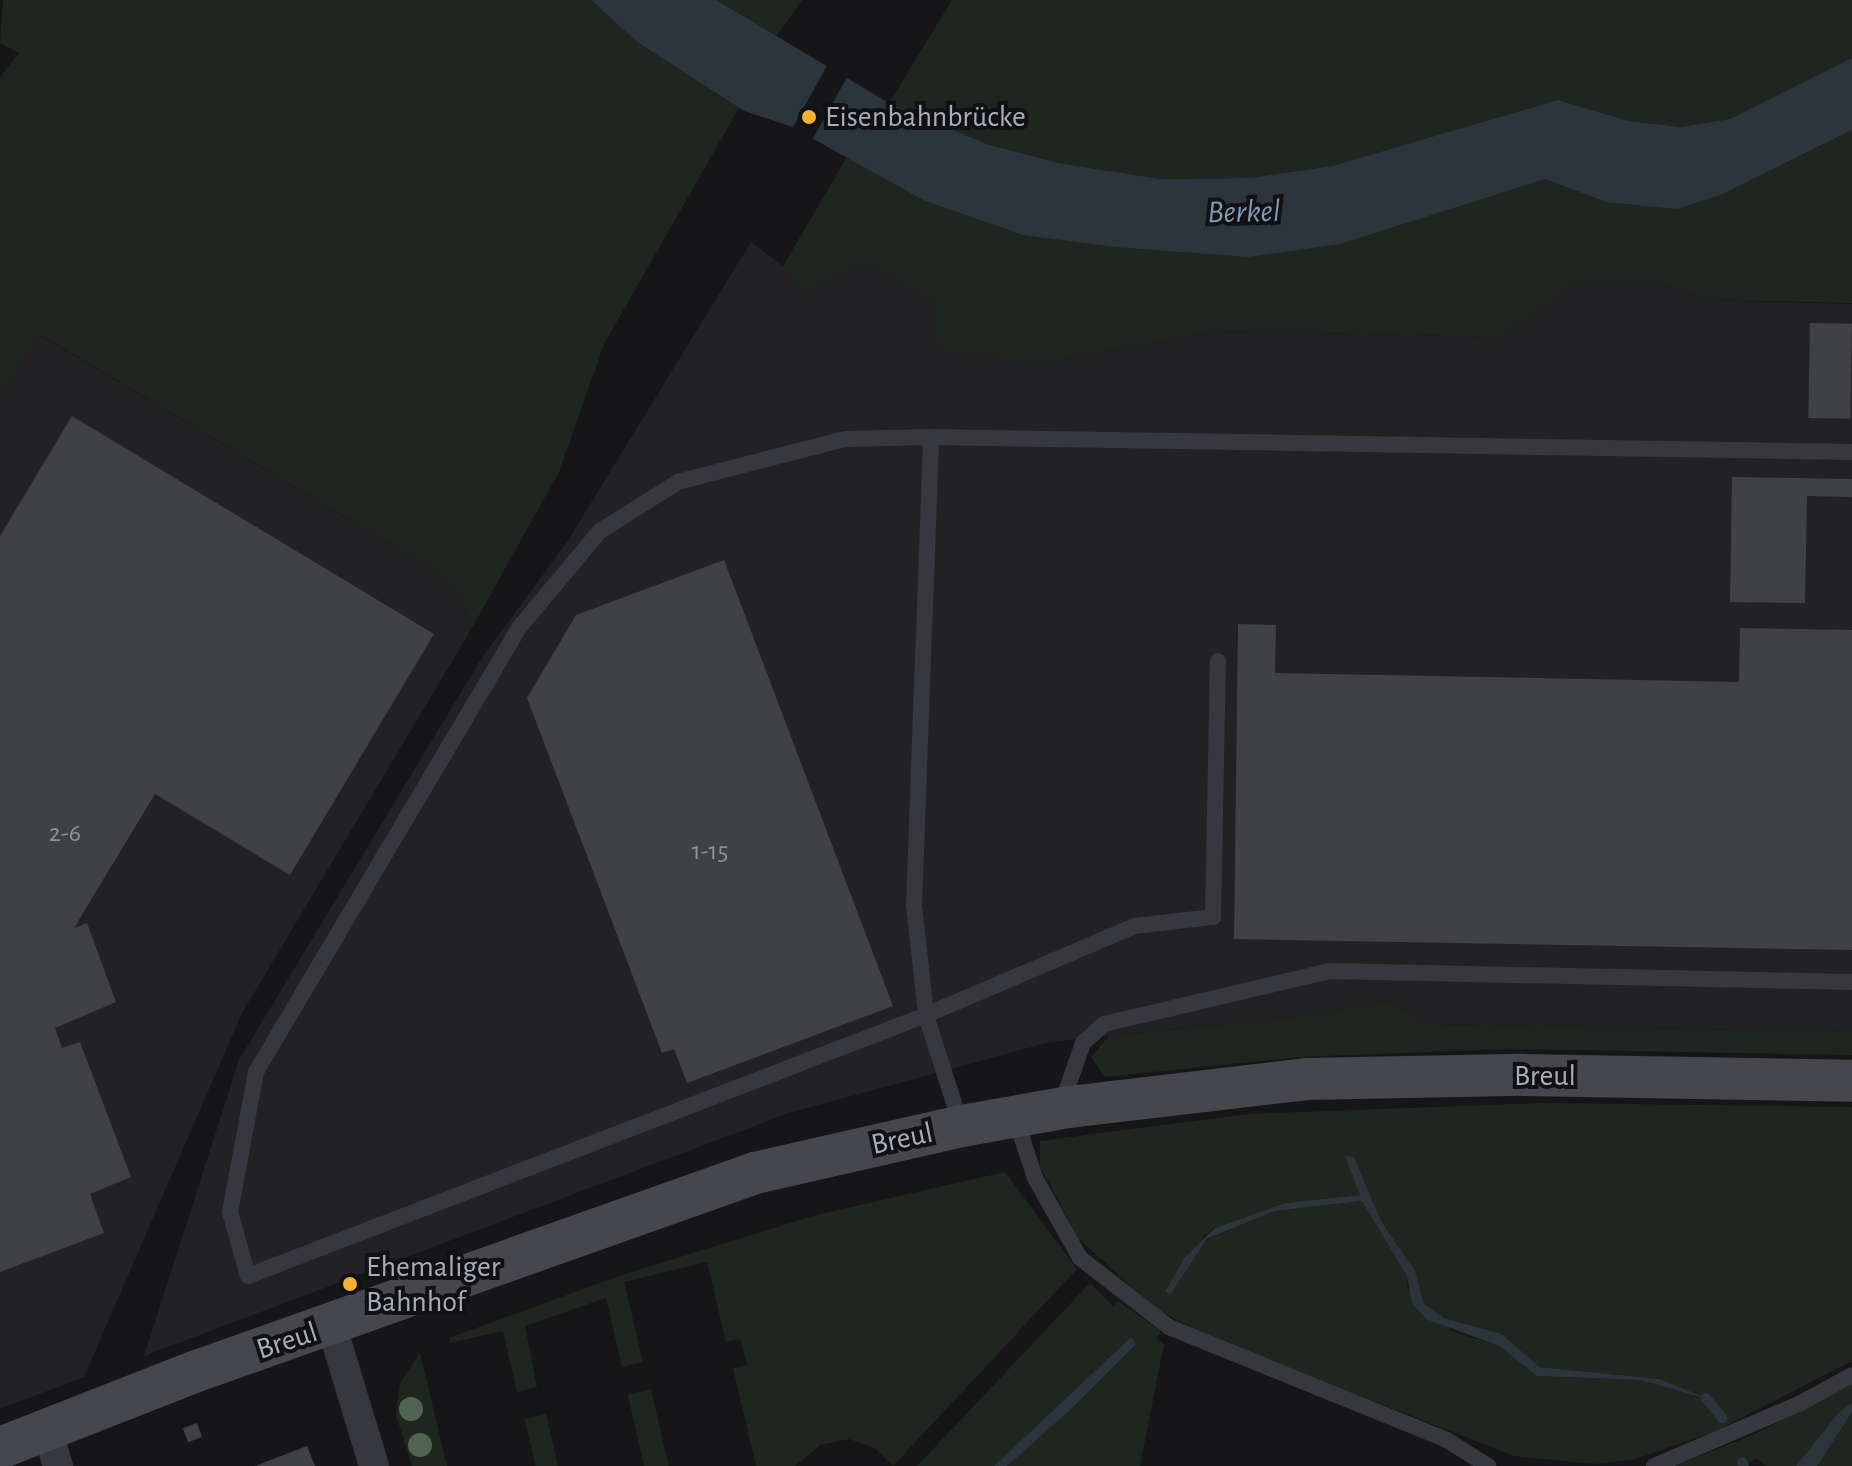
<!DOCTYPE html>
<html>
<head>
<meta charset="utf-8">
<style>
	body { margin:0 }
	#map { position:relative; width:1852px; height:1466px; overflow:hidden; background:#161618; font-family:"Alegreya Sans",sans-serif }
	div>[style] { position:absolute }
	.built>* { inset:0; background:#222225 }
	.green>* { inset:0; background:#1e261f; transform-origin:0 0 }
	.water>* { inset:0; background:#2c353c }
	.pier>* { inset:0; background:#161618; transform-origin:0 0 }
	.stream>* { height:10px; margin:-5px; padding:0 5px; transform-origin:5px; border-radius:5px; background:#2c353c }
	.building>* { inset:0; background:#404145; transform-origin:0 0 }
	.service>* { height:16px; margin:-8px; padding:0 8px; transform-origin:8px; border-radius:8px; background:#37383d }
	.minor>* { height:30px; margin:-15px; padding:0 15px; transform-origin:15px; border-radius:15px; background:#37383d }
	.secondary>* { height:42px; margin:-21px; padding:0 21px; transform-origin:21px; border-radius:21px; background:#45474d }
	.trees>* { width:24px; height:24px; margin:-12px; border-radius:50%; background:#506452 }
	.dots>* { width:22px; height:22px; translate:-50% -50%; box-sizing:border-box; border:4px solid #111113; border-radius:50% }
	span { translate:-50% -50%; white-space:nowrap; text-align:center; line-height:1.15; -webkit-text-stroke:8px #111113; paint-order:stroke }
	.number-label { font-size:26px; color:#8e929b }
	.number-label span { -webkit-text-stroke-width:0 }
	.poi-label { font-size:30px; color:#a8adb8 }
	.left { translate:0 -50%; text-align:left }
	.street-label { font-size:30px; color:#a8adb8 }
	.water-label { font-size:32px; color:#7f9bb3; font-style:italic }
</style>
</head>
<body>
<div id="map">
	<div class="built">
		<div style="clip-path:polygon(751px 242px,783px 266px,803px 294px,865px 260px,1041px 363px,1218px 331px,1503px 337px,1572px 285px,1664px 284px,1708px 300px,1852px 304px,1852px 1032px,1428px 1024px,1386px 1000px,1311px 1015px,1050px 1042px,789px 1113px,144px 1356px,239px 1060px,481px 659px,567px 542px)"></div>
		<div style="clip-path:polygon(38px 334px,439px 573px,460px 593px,472px 628px,242px 1013px,84px 1377px,0 1409px,0 395px)"></div>
	</div>
	<div class="green">
		<div style="clip-path:polygon(3px 0,591px 0,637px 42px,739px 108px,604px 344px,559px 472px,472px 628px,460px 593px,439px 573px,39px 334px,0 395px,0 77px,19px 53px,0 43px)"></div>
		<div style="clip-path:polygon(716px 0,802px 0,775px 38px)"></div>
		<div style="clip-path:polygon(952px 0,1852px 0,1852px 58px,1730px 119px,1682px 127px,1629px 121px,1558px 100px,1332px 166px,1250px 178px,1161px 179px,1058px 163px,987px 144px,889px 103px)"></div>
		<div style="clip-path:polygon(1852px 130px,1852px 303px,1708px 300px,1664px 284px,1572px 285px,1503px 337px,1218px 331px,1041px 363px,938px 349px,935px 302px,865px 261px,803px 294px,783px 266px,847px 157px,923px 200px,1505px 189px,1545px 179px,1606px 202px,1721px 195px)"></div>
		<div style="clip-path:polygon(1386px 1000px,1428px 1024px,1852px 1032px,1852px 1055px,1507px 1049px,1299px 1057px,1105px 1077px,1091px 1057px,1109px 1036px,1311px 1015px)"></div>
		<div style="clip-path:polygon(evenodd,1542px 1103px,1852px 1107px,1852px 1361px,1716px 1431px,1636px 1459px,1594px 1464px,1514px 1456px,1213px 1338px,1156px 1309px,1078px 1238px,1040px 1166px,1040px 1141px,1248px 1114px,1542px 1103px,1346px 1157px,1354px 1157px,1381px 1221px,1415px 1271px,1424px 1304px,1444px 1318px,1502px 1334px,1538px 1367px,1660px 1379px,1704px 1398px,1641px 1380px,1537px 1376px,1499px 1346px,1452px 1331px,1407px 1288px,1408px 1276px,1362px 1201px,1275px 1211px,1207px 1240px,1169px 1294px,1205px 1235px,1215px 1228px,1285px 1203px,1360px 1195px,1346px 1157px)"></div>
		<div style="clip-path:polygon(1005px 1172px,1077px 1269px,893px 1466px,875px 1448px,849px 1439px,820px 1445px,795px 1466px,756px 1466px,733px 1368px,747px 1365px,740px 1339px,726px 1342px,707px 1262px,624px 1282px,643px 1362px,622px 1367px,606px 1298px,525px 1326px,537px 1387px,517px 1392px,503px 1331px,450px 1343px,449px 1338px,619px 1276px,816px 1215px)"></div>
		<div style="clip-path:polygon(1090px 1283px,1113px 1306px,1118px 1301px,1161px 1331px,1156px 1338px,1164px 1344px,1140px 1466px,1007px 1466px,1135px 1344px,1131px 1337px,994px 1466px,917px 1466px)"></div>
		<div style="clip-path:polygon(420px 1353px,447px 1466px,412px 1466px,396px 1415px,400px 1383px)"></div>
		<div style="clip-path:polygon(1852px 1383px,1852px 1403px,1839px 1412px,1796px 1466px,1766px 1466px,1757px 1458px,1742px 1466px,1675px 1466px,1757px 1433px)"></div>
		<div style="left:651px;top:1389px;width:79px;height:24px;rotate:77deg"></div>
		<div style="clip-path:polygon(1852px 1412px,1852px 1466px,1817px 1466px,1845px 1417px)"></div>
		<div style="left:546px;top:1414px;width:53px;height:22px;rotate:77deg"></div>
	</div>
	<div class="water">
		<div style="clip-path:polygon(591px 0,716px 0,889px 103px,987px 144px,1058px 163px,1161px 179px,1249px 178px,1332px 166px,1558px 100px,1629px 121px,1682px 127px,1730px 119px,1852px 58px,1852px 130px,1721px 195px,1676px 209px,1606px 202px,1545px 179px,1340px 244px,1248px 257px,1116px 247px,1023px 235px,923px 200px,790px 126px,744px 111px,637px 42px)"></div>
		<div style="clip-path:polygon(1345px 1156px,1354px 1157px,1381px 1221px,1415px 1271px,1424px 1304px,1444px 1318px,1502px 1334px,1539px 1367px,1660px 1379px,1718px 1403px,1712px 1406px,1707px 1399px,1641px 1380px,1537px 1376px,1499px 1346px,1426px 1319px,1412px 1303px,1407px 1276px,1362px 1201px,1275px 1211px,1207px 1239px,1170px 1295px,1166px 1291px,1185px 1257px,1215px 1228px,1285px 1203px,1360px 1195px)"></div>
		<div style="clip-path:polygon(1131px 1337px,1136px 1344px,1071px 1409px,1007px 1466px,994px 1466px)"></div>
		<div style="clip-path:polygon(1852px 1403px,1852px 1412px,1817px 1466px,1796px 1466px,1839px 1412px)"></div>
	</div>
	<div class="pier">
		<div style="left:828px;top:64px;width:23px;height:76px;rotate:29deg"></div>
	</div>
	<div class="stream">
		<div style="left:1706px;top:1398px;width:26px;rotate:51deg"></div>
		<div style="left:1742px;top:1462px;width:4px;rotate:63deg"></div>
	</div>
	<div class="building">
		<div style="left:1810px;top:323px;width:42px;height:95px;rotate:1deg"></div>
		<div style="clip-path:polygon(72px 416px,434px 634px,290px 875px,155px 794px,74px 928px,87px 923px,116px 1002px,55px 1028px,62px 1048px,80px 1042px,131px 1177px,90px 1194px,104px 1233px,0 1272px,0 536px)"></div>
		<div style="clip-path:polygon(1732px 477px,1852px 479px,1852px 497px,1807px 496px,1805px 603px,1730px 602px)"></div>
		<div style="clip-path:polygon(724px 560px,893px 1006px,687px 1083px,674px 1049px,662px 1053px,527px 698px,576px 615px)"></div>
		<div style="clip-path:polygon(1238px 624px,1276px 625px,1275px 673px,1739px 682px,1740px 628px,1852px 630px,1852px 950px,1234px 939px)"></div>
		<div style="left:197px;top:1423px;width:15px;height:15px;rotate:70deg"></div>
		<div style="clip-path:polygon(307px 1446px,315px 1466px,255px 1466px)"></div>
	</div>
	<div class="service">
		<div style="left:931px;top:437px;width:86px;rotate:178.7deg"></div>
		<div style="left:845px;top:439px;width:172px;rotate:165.6deg"></div>
		<div style="left:678px;top:482px;width:92px;rotate:147.9deg"></div>
		<div style="left:600px;top:531px;width:126px;rotate:129.9deg"></div>
		<div style="left:519px;top:628px;width:516px;rotate:120.64deg"></div>
		<div style="left:256px;top:1072px;width:142px;rotate:100.5deg"></div>
		<div style="left:230px;top:1212px;width:66px;rotate:74.3deg"></div>
		<div style="left:248px;top:1276px;width:727px;rotate:-21.05deg"></div>
		<div style="left:926px;top:1015px;width:227px;rotate:-23.1deg"></div>
		<div style="left:1135px;top:926px;width:79px;rotate:-6.6deg"></div>
		<div style="left:1213px;top:917px;width:256px;rotate:-88.9deg"></div>
		<div style="left:1062px;top:1103px;width:64px;rotate:-70.7deg"></div>
		<div style="left:1083px;top:1043px;width:28px;rotate:-42deg"></div>
		<div style="left:1104px;top:1024px;width:232px;rotate:-13.2deg"></div>
		<div style="left:1330px;top:971px;width:522px;rotate:1.21deg"></div>
		<div style="left:1015px;top:1117px;width:64px;rotate:71.8deg"></div>
		<div style="left:1035px;top:1178px;width:92px;rotate:60.6deg"></div>
		<div style="left:1080px;top:1258px;width:113px;rotate:37.8deg"></div>
		<div style="left:1169px;top:1327px;width:300px;rotate:22.1deg"></div>
		<div style="left:1447px;top:1440px;width:49px;rotate:32.4deg"></div>
		<div style="left:961px;top:1125px;width:115px;rotate:-107.7deg"></div>
		<div style="left:926px;top:1015px;width:111px;rotate:-96.2deg"></div>
		<div style="left:914px;top:905px;width:468px;rotate:-87.9deg"></div>
		<div style="left:931px;top:437px;width:921px;rotate:0.93deg"></div>
		<div style="left:1654px;top:1466px;width:158px;rotate:-23.2deg"></div>
		<div style="left:1799px;top:1404px;width:60px;rotate:-28.7deg"></div>
	</div>
	<div class="minor">
		<div style="left:332px;top:1327px;width:145px;rotate:73.2deg"></div>
		<div style="left:47px;top:1430px;width:38px;rotate:73deg"></div>
	</div>
	<div class="secondary">
		<div style="left:0;top:1448px;width:208px;rotate:-21.4deg"></div>
		<div style="left:194px;top:1372px;width:595px;rotate:-19.53deg"></div>
		<div style="left:755px;top:1173px;width:212px;rotate:-12.8deg"></div>
		<div style="left:962px;top:1126px;width:109px;rotate:-10.1deg"></div>
		<div style="left:1069px;top:1107px;width:239px;rotate:-6.7deg"></div>
		<div style="left:1306px;top:1079px;width:216px;rotate:-1.1deg"></div>
		<div style="left:1522px;top:1075px;width:330px;rotate:1deg"></div>
	</div>
	<div class="trees">
		<div style="left:411px;top:1409px"></div>
		<div style="left:420px;top:1445px"></div>
	</div>
	<div class="dots">
		<div style="left:809px;top:117px;background:#f2b134"></div>
		<div style="left:350px;top:1284px;background:#f2b134"></div>
	</div>
	<div class="number-label">
		<span style="left:65px;top:834px">2-6</span>
		<span style="left:710px;top:852px">1-15</span>
	</div>
	<div class="poi-label">
		<span class="left" style="left:825px;top:117px">Eisenbahnbrücke</span>
		<span class="left" style="left:366px;top:1284px">Ehemaliger<br>Bahnhof</span>
	</div>
	<div class="street-label">
		<span style="left:1545px;top:1076px">Breul</span>
		<span style="left:902px;top:1139px;rotate:-12deg">Breul</span>
		<span style="left:287px;top:1341px;rotate:-18deg">Breul</span>
	</div>
	<div class="water-label">
		<span style="left:1244px;top:212px;rotate:-1deg">Berkel</span>
	</div>
</div>
</body>
</html>
